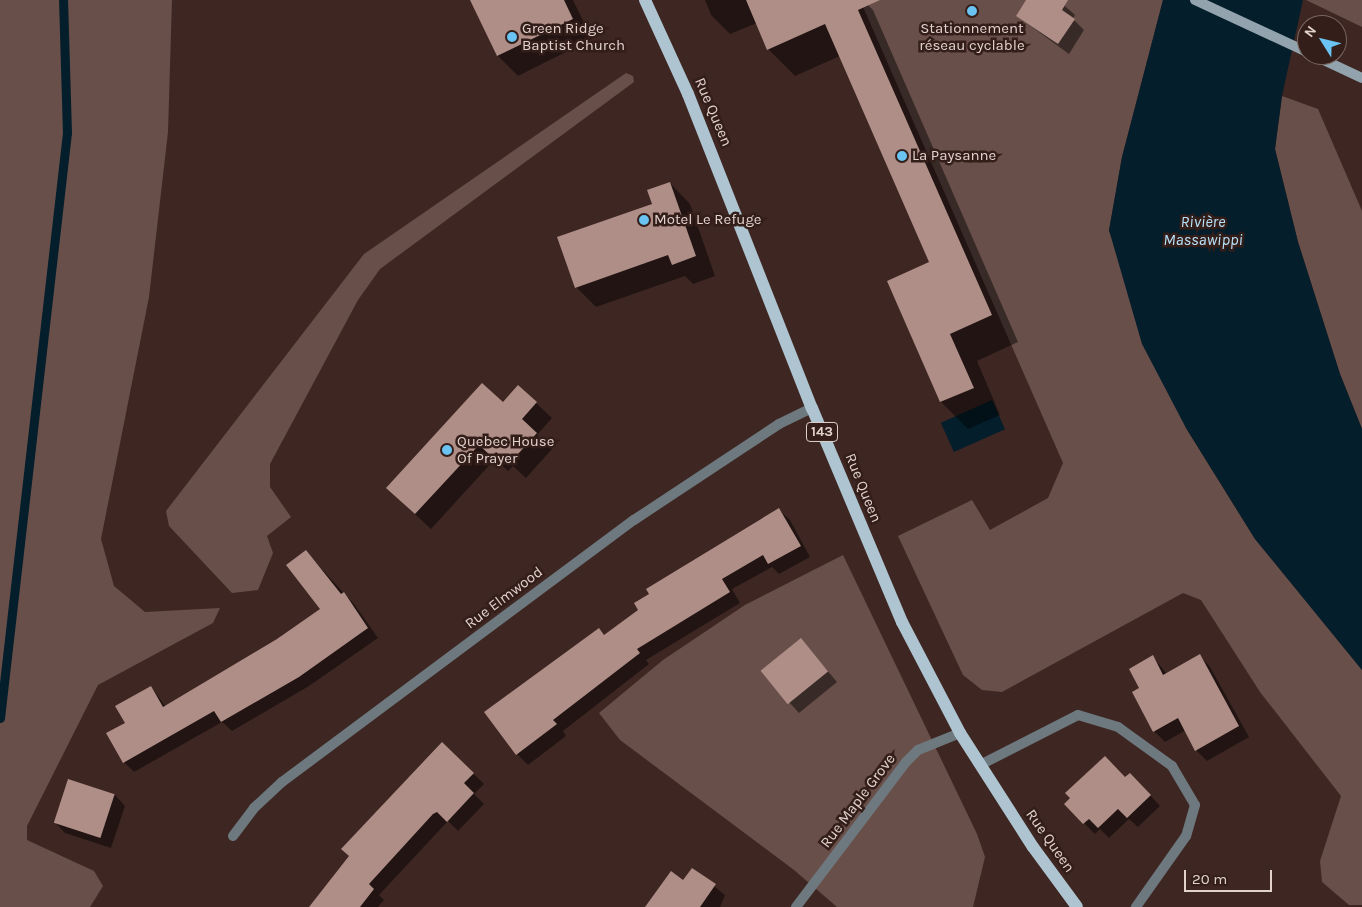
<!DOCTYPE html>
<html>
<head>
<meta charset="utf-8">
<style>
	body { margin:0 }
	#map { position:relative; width:1362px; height:907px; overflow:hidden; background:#3e2722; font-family:Karla,sans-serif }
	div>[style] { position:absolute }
	.green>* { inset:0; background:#694f49 }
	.water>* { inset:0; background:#041e2b; transform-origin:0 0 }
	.shadow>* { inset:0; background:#0007 }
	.stream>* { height:9px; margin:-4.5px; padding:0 4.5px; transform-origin:4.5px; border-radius:4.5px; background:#041e2b }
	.building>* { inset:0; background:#ae8e87; transform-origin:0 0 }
	.lane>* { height:10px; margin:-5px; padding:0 5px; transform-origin:5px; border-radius:5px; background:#6e797f }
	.street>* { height:10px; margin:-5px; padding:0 5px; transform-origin:5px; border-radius:5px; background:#6e797f }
	.secondary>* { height:10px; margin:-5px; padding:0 5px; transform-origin:5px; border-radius:5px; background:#92a3ad }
	.primary>* { height:12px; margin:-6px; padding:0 6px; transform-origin:6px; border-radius:6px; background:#aec4d1 }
	.dots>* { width:14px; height:14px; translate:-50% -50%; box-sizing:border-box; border:2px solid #341e19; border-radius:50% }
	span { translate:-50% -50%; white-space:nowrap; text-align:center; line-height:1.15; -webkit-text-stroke:5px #341e19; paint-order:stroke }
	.shield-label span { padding:1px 4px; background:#341e19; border:1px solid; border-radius:4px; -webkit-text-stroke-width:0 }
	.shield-label { font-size:14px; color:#e1d2ce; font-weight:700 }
	.poi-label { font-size:15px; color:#e1d2ce }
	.left { translate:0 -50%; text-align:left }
	.street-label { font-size:15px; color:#e1d2ce }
	.water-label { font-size:16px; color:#b6e2fa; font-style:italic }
	.north { position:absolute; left:1297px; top:15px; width:50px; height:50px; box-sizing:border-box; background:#341e19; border:1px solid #796661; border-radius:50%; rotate:306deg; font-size:14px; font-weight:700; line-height:20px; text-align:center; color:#e1d2ce }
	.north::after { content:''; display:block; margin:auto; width:18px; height:22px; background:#6ac3f1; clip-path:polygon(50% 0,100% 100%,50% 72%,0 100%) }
	.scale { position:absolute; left:1184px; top:870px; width:88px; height:22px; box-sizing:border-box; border:2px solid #e1d2ce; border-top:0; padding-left:6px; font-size:15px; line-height:18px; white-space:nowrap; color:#e1d2ce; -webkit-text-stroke:4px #341e19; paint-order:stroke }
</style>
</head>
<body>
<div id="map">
	<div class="green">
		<div style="clip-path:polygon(0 0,172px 0,168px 132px,149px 297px,101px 539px,114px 586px,145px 612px,220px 608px,213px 623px,98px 685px,27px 826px,27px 840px,94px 871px,103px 886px,90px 907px,0 907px)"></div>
		<div style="clip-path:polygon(860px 0,1163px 0,1122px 157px,1109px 231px,1186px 428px,1255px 539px,1362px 670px,1362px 905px,1349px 905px,1322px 882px,1320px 861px,1341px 796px,1260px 692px,1201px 600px,1183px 593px,1002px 692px,982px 690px,963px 675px,898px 536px,972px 500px,990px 530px,1048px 498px,1063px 463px)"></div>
		<div style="clip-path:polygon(1306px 0,1362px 0,1362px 27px)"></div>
		<div style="clip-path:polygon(626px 73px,633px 76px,634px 82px,380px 269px,358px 300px,270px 464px,270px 487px,291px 517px,267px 536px,273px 553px,258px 590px,232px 593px,169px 526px,166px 511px,364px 254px)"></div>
		<div style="clip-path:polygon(1282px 96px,1318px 109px,1362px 211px,1362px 429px,1340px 374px,1298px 242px,1275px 149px)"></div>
		<div style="clip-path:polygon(843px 555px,977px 834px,985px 857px,973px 907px,837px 907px,794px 870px,620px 740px,599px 713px,663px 660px,745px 605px)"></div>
	</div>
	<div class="water">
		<div style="clip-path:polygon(1163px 0,1303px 0,1282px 96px,1275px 149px,1298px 242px,1340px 374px,1362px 429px,1362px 670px,1255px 539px,1186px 428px,1142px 344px,1109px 230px,1122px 157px)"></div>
		<div style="left:992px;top:400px;width:32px;height:56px;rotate:66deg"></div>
	</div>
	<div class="shadow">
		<div style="clip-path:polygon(471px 0,573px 0,592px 39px,518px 76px,498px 56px)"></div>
		<div style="clip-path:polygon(705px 0,863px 0,873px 10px,1018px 342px,977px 361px,1000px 415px,968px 429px,941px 402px,888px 281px,931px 263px,840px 56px,795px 76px,768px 49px,757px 23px,730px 34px,711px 15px)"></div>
		<div style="clip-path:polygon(1028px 0,1058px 0,1075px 15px,1073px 19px,1084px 30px,1069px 54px,1017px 16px)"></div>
		<div style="clip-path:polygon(670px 183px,690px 204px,715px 276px,693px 284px,685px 276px,596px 307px,576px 287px)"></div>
		<div style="clip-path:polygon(536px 403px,552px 418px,537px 435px,552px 449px,526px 478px,513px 466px,508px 471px,495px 459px,431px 529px,403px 503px,503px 404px)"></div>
		<div style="clip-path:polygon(779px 510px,790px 520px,810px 557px,779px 574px,772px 567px,732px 589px,740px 603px,646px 660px,649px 664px,563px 731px,566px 736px,528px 765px,517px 754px,486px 712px,599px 629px,605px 636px)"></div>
		<div style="clip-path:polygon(305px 551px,354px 604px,378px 638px,309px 686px,232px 731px,222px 722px,134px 772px,124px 762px,126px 723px,151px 687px,166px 707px,278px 640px,322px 609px)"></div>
		<div style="clip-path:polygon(801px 640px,837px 682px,799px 713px,789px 702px)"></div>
		<div style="clip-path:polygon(1200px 656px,1210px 667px,1249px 737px,1207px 761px,1196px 750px,1186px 730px,1165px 742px,1154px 731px,1133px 693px,1141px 688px,1153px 657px,1167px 674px)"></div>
		<div style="clip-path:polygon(442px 743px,484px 784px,474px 794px,484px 804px,458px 831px,448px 821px,379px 895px,384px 900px,378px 907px,311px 907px)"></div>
		<div style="clip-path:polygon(1126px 778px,1141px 785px,1160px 806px,1138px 827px,1129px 819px,1109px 838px,1100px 829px,1095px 834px,1084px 823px)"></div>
		<div style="clip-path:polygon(69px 780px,115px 795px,125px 806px,111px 848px,65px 833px,55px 822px)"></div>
		<div style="clip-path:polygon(693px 869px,725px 895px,720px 907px,647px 907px,683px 882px)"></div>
	</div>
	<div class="stream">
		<div style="left:0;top:718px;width:589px;rotate:-83.47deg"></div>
		<div style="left:67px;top:133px;width:133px;rotate:-91.7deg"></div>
	</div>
	<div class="building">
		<div style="clip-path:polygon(470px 0,564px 0,573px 19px,497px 56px)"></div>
		<div style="clip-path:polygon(746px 0,880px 0,858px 10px,992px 315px,950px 334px,974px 388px,940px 402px,887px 281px,929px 262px,825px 24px,767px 50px)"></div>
		<div style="clip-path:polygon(1026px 0,1068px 0,1062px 10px,1075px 19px,1058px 44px,1016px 16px)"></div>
		<div style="clip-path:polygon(670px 182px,696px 256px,672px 265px,668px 255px,575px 288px,557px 237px,652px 204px,647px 190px)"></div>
		<div style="clip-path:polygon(482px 383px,503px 402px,518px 385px,537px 402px,522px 419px,537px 433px,509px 464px,496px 452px,492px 457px,479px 445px,415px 514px,386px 488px)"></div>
		<div style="clip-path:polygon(779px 508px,801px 546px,768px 564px,763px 555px,722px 579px,730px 592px,637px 649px,640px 653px,553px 720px,557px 724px,516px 755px,484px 712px,599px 628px,604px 635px,638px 610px,634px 603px,649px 594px,646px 589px)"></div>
		<div style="clip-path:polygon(306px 550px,341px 594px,344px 592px,368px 628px,299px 677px,221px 722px,214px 711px,123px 763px,106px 733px,125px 723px,115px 706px,151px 686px,163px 707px,277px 639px,320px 609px,286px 565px)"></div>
		<div style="left:801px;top:638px;width:43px;height:52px;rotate:51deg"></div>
		<div style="clip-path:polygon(1200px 654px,1239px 726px,1195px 751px,1178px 718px,1153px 732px,1132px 692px,1139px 688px,1129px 669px,1153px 655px,1163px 675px)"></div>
		<div style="clip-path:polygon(442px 742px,474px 773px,464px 783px,474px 793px,447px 822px,437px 812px,433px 814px,369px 884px,374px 889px,360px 907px,309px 907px,349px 856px,341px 849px)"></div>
		<div style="clip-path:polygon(1105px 756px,1125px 777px,1130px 773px,1151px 795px,1127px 818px,1118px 809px,1098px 828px,1089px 819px,1083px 824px,1064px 804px,1070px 798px,1065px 793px)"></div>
		<div style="left:68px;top:779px;width:49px;height:46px;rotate:18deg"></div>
		<div style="clip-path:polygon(692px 868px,716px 884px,700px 907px,645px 907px,671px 871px,683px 880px)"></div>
	</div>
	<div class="lane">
		<div style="left:980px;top:765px;width:110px;rotate:-27deg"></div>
		<div style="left:1078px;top:715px;width:42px;rotate:16.7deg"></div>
		<div style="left:1118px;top:727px;width:67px;rotate:35.8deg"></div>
		<div style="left:1172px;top:766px;width:45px;rotate:59.5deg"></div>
		<div style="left:1195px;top:805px;width:32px;rotate:106deg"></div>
		<div style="left:1186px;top:836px;width:87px;rotate:125.2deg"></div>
	</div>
	<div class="street">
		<div style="left:233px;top:836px;width:35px;rotate:-53deg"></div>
		<div style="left:254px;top:808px;width:38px;rotate:-43deg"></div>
		<div style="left:282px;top:782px;width:439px;rotate:-36.7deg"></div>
		<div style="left:634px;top:520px;width:174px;rotate:-33.5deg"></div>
		<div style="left:779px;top:424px;width:37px;rotate:-26deg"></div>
		<div style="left:796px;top:907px;width:182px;rotate:-52.8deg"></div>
		<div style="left:906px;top:762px;width:17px;rotate:-45deg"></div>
		<div style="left:918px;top:750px;width:45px;rotate:-22deg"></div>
	</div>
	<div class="secondary">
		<div style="left:1195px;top:0;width:123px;rotate:24.9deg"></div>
		<div style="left:1313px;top:55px;width:54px;rotate:25.1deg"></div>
	</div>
	<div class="primary">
		<div style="left:645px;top:0;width:103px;rotate:65.4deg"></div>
		<div style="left:688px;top:94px;width:338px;rotate:68.5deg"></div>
		<div style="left:812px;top:408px;width:232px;rotate:67.2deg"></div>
		<div style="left:902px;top:622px;width:125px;rotate:62.4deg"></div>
		<div style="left:960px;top:733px;width:135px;rotate:57.4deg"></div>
		<div style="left:1033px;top:847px;width:74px;rotate:53.7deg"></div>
	</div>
	<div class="dots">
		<div style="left:972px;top:11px;background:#6ac3f1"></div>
		<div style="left:512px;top:37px;background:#6ac3f1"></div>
		<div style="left:902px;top:156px;background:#6ac3f1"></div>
		<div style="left:644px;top:220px;background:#6ac3f1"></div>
		<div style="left:447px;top:450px;background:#6ac3f1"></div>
	</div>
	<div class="shield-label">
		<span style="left:822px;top:432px">143</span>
	</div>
	<div class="poi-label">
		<span class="left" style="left:522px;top:37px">Green Ridge<br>Baptist Church</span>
		<span style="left:972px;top:37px">Stationnement<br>réseau cyclable</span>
		<span class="left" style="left:912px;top:156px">La Paysanne</span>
		<span class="left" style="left:654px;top:220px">Motel Le Refuge</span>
		<span class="left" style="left:457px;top:450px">Quebec House<br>Of Prayer</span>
	</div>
	<div class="street-label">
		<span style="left:713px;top:112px;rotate:67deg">Rue Queen</span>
		<span style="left:863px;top:488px;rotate:68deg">Rue Queen</span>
		<span style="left:504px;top:598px;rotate:-37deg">Rue Elmwood</span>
		<span style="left:858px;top:801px;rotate:-53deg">Rue Maple Grove</span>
		<span style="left:1050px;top:841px;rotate:55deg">Rue Queen</span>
	</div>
	<div class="water-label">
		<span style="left:1203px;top:231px">Rivière<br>Massawippi</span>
	</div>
	<div class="north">N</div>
	<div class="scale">20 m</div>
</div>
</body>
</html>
